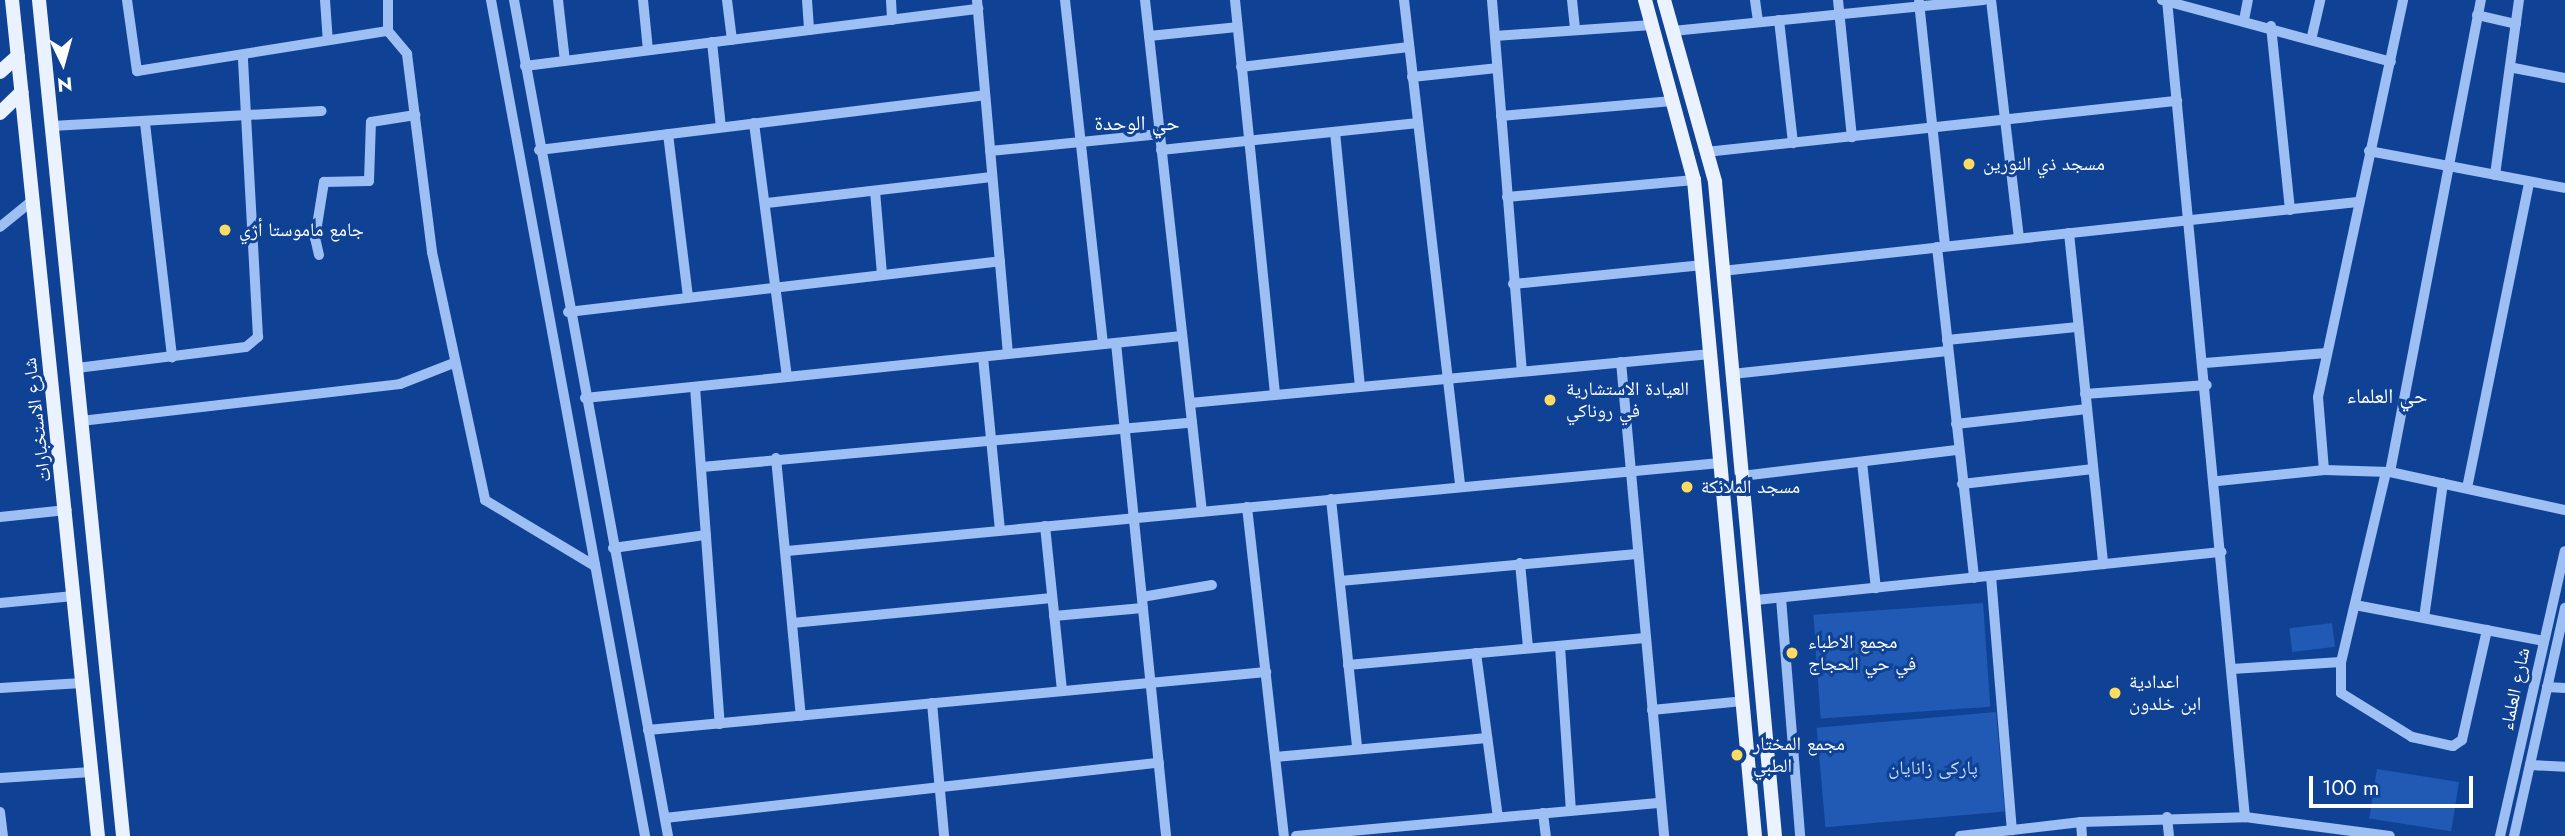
<!DOCTYPE html>
<html>
<head>
<meta charset="utf-8">
<style>
	body { margin:0 }
	#map { position:relative; width:2565px; height:836px; overflow:hidden; background:#0f4295; font-family:Jost,"Noto Naskh Arabic",sans-serif }
	div>[style] { position:absolute }
	.green>* { inset:0; background:#205ab5; transform-origin:0 0 }
	.minor>* { height:10px; margin:-5px; padding:0 5px; transform-origin:5px; border-radius:5px; background:#9dbff4 }
	.major>* { height:14px; margin:-7px; padding:0 7px; transform-origin:7px; border-radius:7px; background:#eaf1ff }
	.dots>* { width:19px; height:19px; translate:-50% -50%; box-sizing:border-box; border:4px solid #0f4295; border-radius:50% }
	span { translate:-50% -50%; white-space:nowrap; text-align:center; line-height:1.15; -webkit-text-stroke:6px #0f4295; paint-order:stroke }
	.poi-label { font-size:19px; color:#fff }
	.left { translate:0 -50%; text-align:left }
	.street-label { font-size:19px; color:#fff }
	.park-label { font-size:19px; color:#c5dcfe }
	.neighbourhood-label { font-size:21px; color:#fff }
	.north { position:absolute; left:28px; top:28px; width:70px; height:70px; -webkit-text-stroke:5px #0f4295; paint-order:stroke; rotate:175deg; font-size:19px; font-weight:700; line-height:28px; text-align:center; color:#fff }
	.north::after { content:''; display:block; margin:auto; width:24px; height:32px; background:#fff; clip-path:polygon(50% 0,100% 100%,50% 72%,0 100%) }
	.scale { position:absolute; left:2309px; top:776px; width:164px; height:32px; box-sizing:border-box; border:4px solid #fff; border-top:0; padding-left:9px; font-size:21px; line-height:24px; white-space:nowrap; color:#fff; -webkit-text-stroke:5px #0f4295; paint-order:stroke }
</style>
</head>
<body>
<div id="map">
	<div class="green">
		<div style="left:1983px;top:603px;width:104px;height:170px;rotate:86deg"></div>
		<div style="left:2332px;top:623px;width:24px;height:43px;rotate:83deg"></div>
		<div style="left:1996px;top:712px;width:100px;height:180px;rotate:85deg"></div>
		<div style="left:2377px;top:769px;width:83px;height:50px;rotate:9deg"></div>
	</div>
	<div class="minor">
		<div style="left:127px;top:0;width:72px;rotate:82deg"></div>
		<div style="left:137px;top:71px;width:254px;rotate:-9.1deg"></div>
		<div style="left:325px;top:0;width:39px;rotate:86deg"></div>
		<div style="left:388px;top:0;width:31px;rotate:90deg"></div>
		<div style="left:388px;top:31px;width:30px;rotate:50deg"></div>
		<div style="left:407px;top:54px;width:200px;rotate:82.8deg"></div>
		<div style="left:432px;top:252px;width:254px;rotate:77.9deg"></div>
		<div style="left:485px;top:500px;width:126px;rotate:31deg"></div>
		<div style="left:491px;top:0;width:850px;rotate:79.56deg"></div>
		<div style="left:514px;top:0;width:850px;rotate:79.56deg"></div>
		<div style="left:558px;top:0;width:61px;rotate:83.5deg"></div>
		<div style="left:643px;top:0;width:50px;rotate:84.3deg"></div>
		<div style="left:727px;top:0;width:40px;rotate:82.9deg"></div>
		<div style="left:807px;top:0;width:30px;rotate:86deg"></div>
		<div style="left:891px;top:0;width:20px;rotate:87deg"></div>
		<div style="left:977px;top:0;width:355px;rotate:85deg"></div>
		<div style="left:1065px;top:0;width:346px;rotate:83.7deg"></div>
		<div style="left:1145px;top:0;width:515px;rotate:83.65deg"></div>
		<div style="left:1235px;top:0;width:396px;rotate:84.2deg"></div>
		<div style="left:1404px;top:0;width:490px;rotate:83.4deg"></div>
		<div style="left:1492px;top:0;width:371px;rotate:85.4deg"></div>
		<div style="left:1572px;top:0;width:30px;rotate:84deg"></div>
		<div style="left:1755px;top:0;width:22px;rotate:82deg"></div>
		<div style="left:1838px;top:0;width:138px;rotate:84.2deg"></div>
		<div style="left:1991px;top:0;width:240px;rotate:83.3deg"></div>
		<div style="left:2162px;top:0;width:237px;rotate:15.1deg"></div>
		<div style="left:2167px;top:0;width:821px;rotate:84.55deg"></div>
		<div style="left:1919px;top:2px;width:245px;rotate:83.9deg"></div>
		<div style="left:2477px;top:15px;width:40px;rotate:13deg"></div>
		<div style="left:1779px;top:20px;width:124px;rotate:83.5deg"></div>
		<div style="left:2244px;top:20px;width:20px;rotate:-79deg"></div>
		<div style="left:2271px;top:26px;width:185px;rotate:84.1deg"></div>
		<div style="left:1673px;top:31px;width:312px;rotate:-5.7deg"></div>
		<div style="left:1149px;top:36px;width:88px;rotate:-5.8deg"></div>
		<div style="left:1495px;top:36px;width:157px;rotate:-4deg"></div>
		<div style="left:2312px;top:36px;width:37px;rotate:-77deg"></div>
		<div style="left:712px;top:42px;width:85px;rotate:84deg"></div>
		<div style="left:525px;top:66px;width:457px;rotate:-7.2deg"></div>
		<div style="left:1241px;top:67px;width:169px;rotate:-6.8deg"></div>
		<div style="left:2514px;top:68px;width:52px;rotate:11.1deg"></div>
		<div style="left:1412px;top:77px;width:85px;rotate:-6deg"></div>
		<div style="left:1501px;top:116px;width:172px;rotate:-5deg"></div>
		<div style="left:145px;top:123px;width:236px;rotate:83.4deg"></div>
		<div style="left:754px;top:123px;width:256px;rotate:82.6deg"></div>
		<div style="left:52px;top:126px;width:270px;rotate:-3.2deg"></div>
		<div style="left:1335px;top:132px;width:255px;rotate:84.4deg"></div>
		<div style="left:668px;top:134px;width:165px;rotate:83deg"></div>
		<div style="left:539px;top:150px;width:449px;rotate:-7deg"></div>
		<div style="left:1161px;top:150px;width:256px;rotate:-6deg"></div>
		<div style="left:990px;top:151px;width:171px;rotate:-5.7deg"></div>
		<div style="left:2369px;top:151px;width:199px;rotate:10.7deg"></div>
		<div style="left:1706px;top:152px;width:474px;rotate:-6.2deg"></div>
		<div style="left:2495px;top:175px;width:177px;rotate:-82.2deg"></div>
		<div style="left:875px;top:191px;width:84px;rotate:85.2deg"></div>
		<div style="left:1507px;top:197px;width:188px;rotate:-5.2deg"></div>
		<div style="left:767px;top:203px;width:226px;rotate:-6.6deg"></div>
		<div style="left:0;top:227px;width:43px;rotate:-39.3deg"></div>
		<div style="left:2069px;top:233px;width:333px;rotate:84.1deg"></div>
		<div style="left:1937px;top:247px;width:333px;rotate:83.6deg"></div>
		<div style="left:319px;top:255px;width:17px;rotate:-103deg"></div>
		<div style="left:315px;top:238px;width:57px;rotate:-80.9deg"></div>
		<div style="left:324px;top:182px;width:45px;rotate:-1.3deg"></div>
		<div style="left:369px;top:181px;width:59px;rotate:-88.1deg"></div>
		<div style="left:371px;top:122px;width:45px;rotate:-9deg"></div>
		<div style="left:1722px;top:271px;width:639px;rotate:-6.2deg"></div>
		<div style="left:1513px;top:284px;width:191px;rotate:-5.7deg"></div>
		<div style="left:568px;top:312px;width:435px;rotate:-6.7deg"></div>
		<div style="left:1947px;top:340px;width:132px;rotate:-5.7deg"></div>
		<div style="left:1116px;top:343px;width:496px;rotate:84.2deg"></div>
		<div style="left:983px;top:357px;width:174px;rotate:84.4deg"></div>
		<div style="left:1621px;top:362px;width:476px;rotate:84.8deg"></div>
		<div style="left:2205px;top:363px;width:122px;rotate:-4.7deg"></div>
		<div style="left:77px;top:368px;width:170px;rotate:-7.1deg"></div>
		<div style="left:246px;top:347px;width:16px;rotate:-40deg"></div>
		<div style="left:258px;top:337px;width:279px;rotate:-93.1deg"></div>
		<div style="left:1732px;top:374px;width:217px;rotate:-6.1deg"></div>
		<div style="left:695px;top:387px;width:338px;rotate:85.8deg"></div>
		<div style="left:2085px;top:394px;width:122px;rotate:-4.2deg"></div>
		<div style="left:585px;top:398px;width:600px;rotate:-5.93deg"></div>
		<div style="left:1190px;top:403px;width:523px;rotate:-5.37deg"></div>
		<div style="left:81px;top:421px;width:321px;rotate:-6.6deg"></div>
		<div style="left:400px;top:384px;width:58px;rotate:-21.3deg"></div>
		<div style="left:1956px;top:424px;width:132px;rotate:-6.5deg"></div>
		<div style="left:776px;top:458px;width:259px;rotate:84.5deg"></div>
		<div style="left:1862px;top:462px;width:127px;rotate:83.7deg"></div>
		<div style="left:702px;top:467px;width:492px;rotate:-5.2deg"></div>
		<div style="left:2324px;top:470px;width:73px;rotate:-94.7deg"></div>
		<div style="left:2318px;top:397px;width:406px;rotate:-77.9deg"></div>
		<div style="left:2386px;top:472px;width:195px;rotate:103.3deg"></div>
		<div style="left:2341px;top:662px;width:31px;rotate:90deg"></div>
		<div style="left:2341px;top:693px;width:84px;rotate:31.8deg"></div>
		<div style="left:2412px;top:737px;width:42px;rotate:12.4deg"></div>
		<div style="left:2453px;top:746px;width:11px;rotate:-34deg"></div>
		<div style="left:2462px;top:740px;width:113px;rotate:-77.2deg"></div>
		<div style="left:2390px;top:472px;width:481px;rotate:-79.1deg"></div>
		<div style="left:1742px;top:476px;width:218px;rotate:-6.9deg"></div>
		<div style="left:2218px;top:481px;width:107px;rotate:-5.9deg"></div>
		<div style="left:2324px;top:470px;width:66px;rotate:1.7deg"></div>
		<div style="left:2390px;top:472px;width:179px;rotate:12.3deg"></div>
		<div style="left:1962px;top:484px;width:132px;rotate:-6.5deg"></div>
		<div style="left:2467px;top:488px;width:312px;rotate:-78.5deg"></div>
		<div style="left:1331px;top:499px;width:250px;rotate:84deg"></div>
		<div style="left:1247px;top:507px;width:331px;rotate:83.6deg"></div>
		<div style="left:0;top:517px;width:67px;rotate:-6deg"></div>
		<div style="left:1045px;top:526px;width:166px;rotate:84.1deg"></div>
		<div style="left:613px;top:548px;width:94px;rotate:-8deg"></div>
		<div style="left:787px;top:551px;width:937px;rotate:-5.39deg"></div>
		<div style="left:1520px;top:563px;width:85px;rotate:84.6deg"></div>
		<div style="left:1991px;top:576px;width:255px;rotate:85.3deg"></div>
		<div style="left:1340px;top:581px;width:298px;rotate:-5.2deg"></div>
		<div style="left:1142px;top:597px;width:71px;rotate:-9.7deg"></div>
		<div style="left:1781px;top:598px;width:239px;rotate:85.4deg"></div>
		<div style="left:1756px;top:600px;width:468px;rotate:-5.9deg"></div>
		<div style="left:0;top:603px;width:74px;rotate:-5.4deg"></div>
		<div style="left:2355px;top:605px;width:192px;rotate:10.8deg"></div>
		<div style="left:1054px;top:616px;width:89px;rotate:-5.1deg"></div>
		<div style="left:2424px;top:618px;width:136px;rotate:-82deg"></div>
		<div style="left:792px;top:623px;width:261px;rotate:-5.5deg"></div>
		<div style="left:1560px;top:646px;width:165px;rotate:86.2deg"></div>
		<div style="left:1476px;top:653px;width:165px;rotate:82.4deg"></div>
		<div style="left:1348px;top:665px;width:298px;rotate:-5.2deg"></div>
		<div style="left:2232px;top:669px;width:109px;rotate:-3.7deg"></div>
		<div style="left:2547px;top:687px;width:18px;rotate:3deg"></div>
		<div style="left:0;top:688px;width:82px;rotate:-3.5deg"></div>
		<div style="left:932px;top:703px;width:134px;rotate:84.8deg"></div>
		<div style="left:1652px;top:710px;width:91px;rotate:-5.6deg"></div>
		<div style="left:648px;top:730px;width:621px;rotate:-5.36deg"></div>
		<div style="left:1275px;top:757px;width:213px;rotate:-5.1deg"></div>
		<div style="left:2530px;top:765px;width:35px;rotate:3deg"></div>
		<div style="left:0;top:778px;width:91px;rotate:-3.8deg"></div>
		<div style="left:0;top:812px;width:24px;rotate:83deg"></div>
		<div style="left:1543px;top:813px;width:23px;rotate:83deg"></div>
		<div style="left:2167px;top:817px;width:19px;rotate:84deg"></div>
		<div style="left:665px;top:818px;width:497px;rotate:-6.4deg"></div>
		<div style="left:2081px;top:822px;width:14px;rotate:86deg"></div>
		<div style="left:1296px;top:836px;width:366px;rotate:-5.2deg"></div>
		<div style="left:1960px;top:836px;width:122px;rotate:-6.6deg"></div>
		<div style="left:2081px;top:822px;width:164px;rotate:-1.7deg"></div>
		<div style="left:2245px;top:817px;width:146px;rotate:7.5deg"></div>
		<div style="left:2500px;top:836px;width:292px;rotate:-77.2deg"></div>
		<div style="left:2514px;top:836px;width:234px;rotate:-77.4deg"></div>
	</div>
	<div class="major">
		<div style="left:12px;top:0;width:840px;rotate:84.13deg"></div>
		<div style="left:39px;top:0;width:840px;rotate:84.26deg"></div>
		<div style="left:1645px;top:0;width:187px;rotate:74.8deg"></div>
		<div style="left:1694px;top:180px;width:659px;rotate:84.69deg"></div>
		<div style="left:1664px;top:0;width:189px;rotate:74.3deg"></div>
		<div style="left:1715px;top:182px;width:657px;rotate:84.76deg"></div>
		<div style="left:0;top:72px;width:24px;rotate:-42deg"></div>
		<div style="left:0;top:113px;width:30px;rotate:-44deg"></div>
	</div>
	<div class="dots">
		<div style="left:1969px;top:164px;background:#ffdb60"></div>
		<div style="left:225px;top:230px;background:#ffdb60"></div>
		<div style="left:1550px;top:400px;background:#ffdb60"></div>
		<div style="left:1687px;top:487px;background:#ffdb60"></div>
		<div style="left:1792px;top:653px;background:#ffdb60"></div>
		<div style="left:2115px;top:693px;background:#ffdb60"></div>
		<div style="left:1737px;top:755px;background:#ffdb60"></div>
	</div>
	<div class="poi-label">
		<span class="left" style="left:1983px;top:164px">مسجد ذي النورين</span>
		<span class="left" style="left:239px;top:230px">جامع ماموستا أژي</span>
		<span class="left" style="left:1566px;top:400px">العيادة الاستشارية<br>في روناكي</span>
		<span class="left" style="left:1701px;top:487px">مسجد الملائكة</span>
		<span class="left" style="left:1808px;top:653px">مجمع الاطباء<br>في حي الحجاج</span>
		<span class="left" style="left:2129px;top:693px">اعدادية<br>ابن خلدون</span>
		<span class="left" style="left:1753px;top:755px">مجمع المختار<br>الطبي</span>
	</div>
	<div class="street-label">
		<span style="left:37px;top:420px;rotate:-97deg">شارع الاستخبارات</span>
		<span style="left:2515px;top:689px;rotate:-78deg">شارع العلماء</span>
	</div>
	<div class="park-label">
		<span style="left:1933px;top:768px">پارکی زانایان</span>
	</div>
	<div class="neighbourhood-label">
		<span style="left:1137px;top:123px">حي الوحدة</span>
		<span style="left:2387px;top:396px">حي العلماء</span>
	</div>
	<div class="north">N</div>
	<div class="scale">100 m</div>
</div>
</body>
</html>
